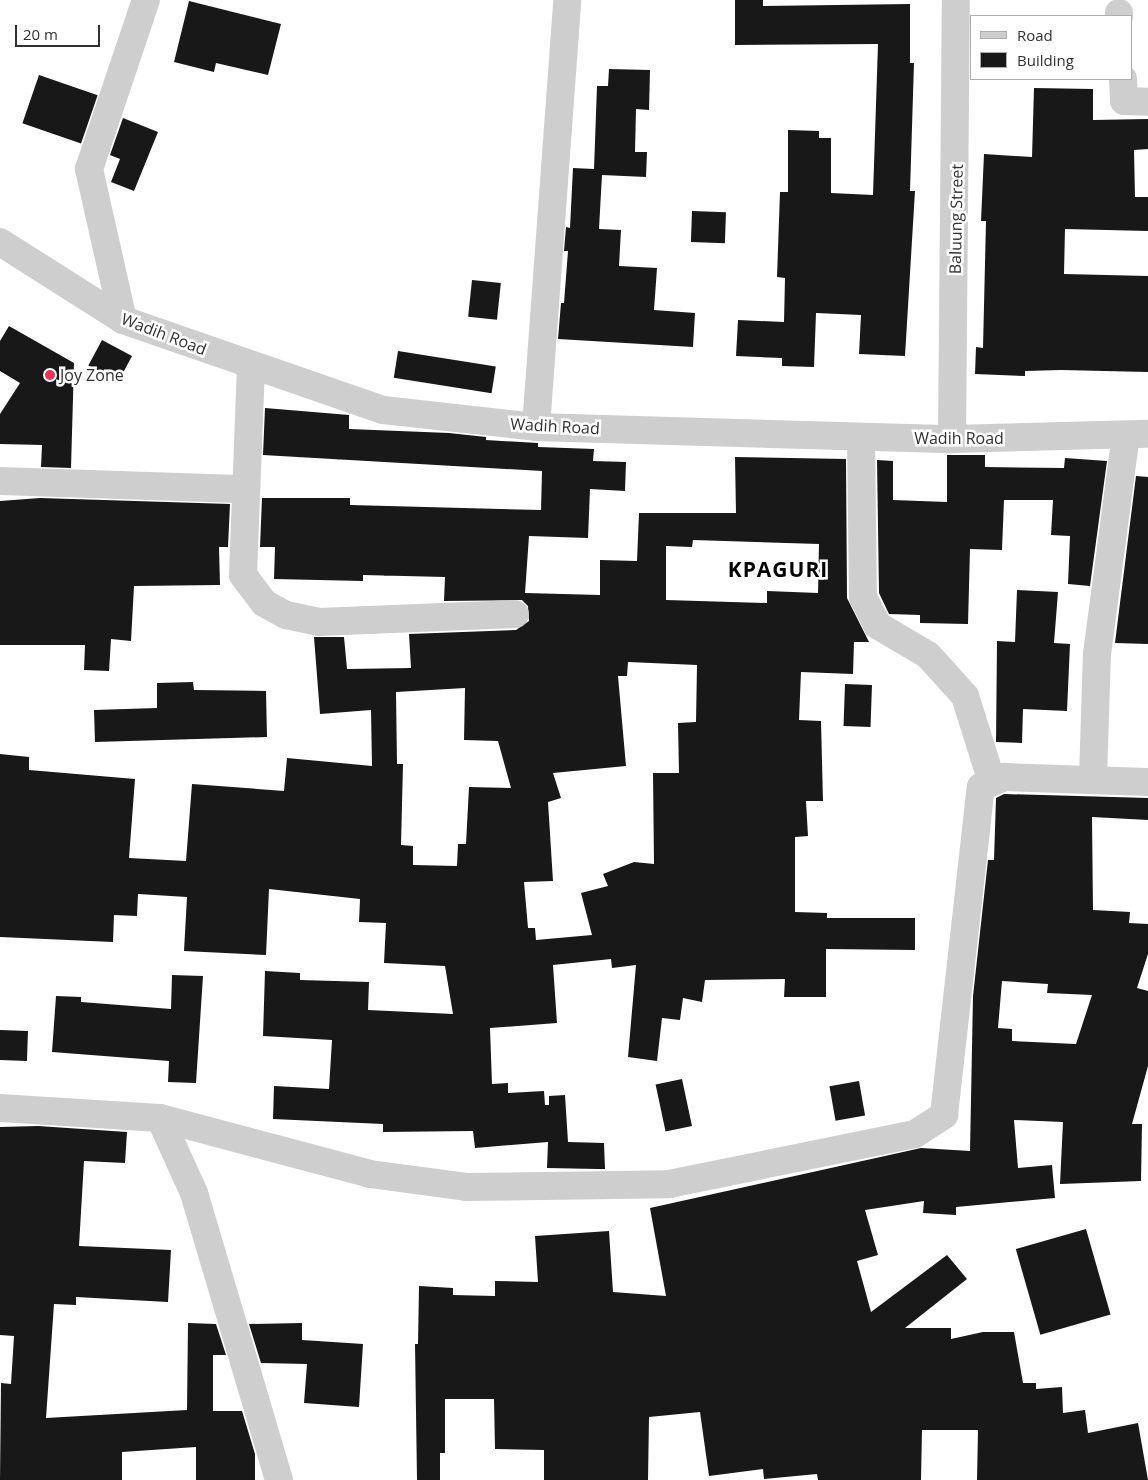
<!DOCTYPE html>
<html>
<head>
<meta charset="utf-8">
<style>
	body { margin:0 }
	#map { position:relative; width:1148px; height:1480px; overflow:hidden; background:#fff; font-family:"Open Sans",sans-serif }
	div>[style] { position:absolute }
	.building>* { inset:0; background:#181818; transform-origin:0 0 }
	.minor>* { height:28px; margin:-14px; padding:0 14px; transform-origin:14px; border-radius:14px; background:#cecece }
	.dots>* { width:14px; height:14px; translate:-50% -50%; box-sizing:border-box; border:2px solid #fff; border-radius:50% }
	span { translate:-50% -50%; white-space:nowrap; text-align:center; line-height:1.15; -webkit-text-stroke:5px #fff; paint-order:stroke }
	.street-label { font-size:16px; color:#313131 }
	.poi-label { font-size:16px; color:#313131 }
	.left { translate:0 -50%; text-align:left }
	.district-label { font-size:21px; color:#000; font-weight:700; letter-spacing:1px }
	.legend { position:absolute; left:970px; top:15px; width:162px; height:65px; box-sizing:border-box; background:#fff; border:1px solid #adadad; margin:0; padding:6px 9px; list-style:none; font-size:15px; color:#313131 }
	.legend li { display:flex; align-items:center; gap:10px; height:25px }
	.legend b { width:25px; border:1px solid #adadad }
	.scale { position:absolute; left:15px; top:25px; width:85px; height:22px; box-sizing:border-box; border:2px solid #313131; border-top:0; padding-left:6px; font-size:15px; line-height:18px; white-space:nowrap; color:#313131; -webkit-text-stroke:4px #fff; paint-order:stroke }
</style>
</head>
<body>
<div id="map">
	<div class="building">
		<div style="clip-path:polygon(735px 0,763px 0,763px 6px,910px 4px,910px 63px,914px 63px,910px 191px,915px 191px,905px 356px,859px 354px,861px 315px,816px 313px,814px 367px,782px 366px,782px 358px,736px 356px,738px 320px,784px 322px,785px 278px,777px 277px,780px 192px,788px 192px,788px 130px,819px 131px,819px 138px,831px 138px,831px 193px,873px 195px,878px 44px,735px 45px)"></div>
		<div style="clip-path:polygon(189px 1px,281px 24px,268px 75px,216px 63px,214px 72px,174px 62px)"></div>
		<div style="clip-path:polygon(609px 69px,650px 70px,649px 110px,636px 109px,635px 152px,647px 152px,646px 177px,602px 175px,599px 229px,621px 230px,619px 266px,657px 268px,654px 310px,695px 313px,693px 347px,558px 339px,561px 303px,564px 303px,568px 251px,564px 251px,566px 227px,570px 228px,573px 168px,594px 169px,597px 86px,608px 86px)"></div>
		<div style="left:39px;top:75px;width:62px;height:51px;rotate:19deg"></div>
		<div style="clip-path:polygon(1034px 88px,1093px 89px,1093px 120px,1148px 119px,1148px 149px,1134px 150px,1135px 197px,1148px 197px,1148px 231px,1065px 229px,1064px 274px,1148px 276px,1148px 372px,1061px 370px,1025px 371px,1025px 376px,975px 374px,976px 347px,983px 348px,986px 221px,981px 221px,984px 154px,1032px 157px)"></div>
		<div style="clip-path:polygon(123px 118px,158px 132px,134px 191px,111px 182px,120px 159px,110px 155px)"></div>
		<div style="left:692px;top:211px;width:34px;height:31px;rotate:2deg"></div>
		<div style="left:472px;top:280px;width:29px;height:37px;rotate:6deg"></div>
		<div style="clip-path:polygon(9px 326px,74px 363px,71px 468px,41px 467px,42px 445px,0 444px,0 414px,20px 383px,0 371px,0 341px)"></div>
		<div style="left:102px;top:340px;width:34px;height:29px;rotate:28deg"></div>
		<div style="left:398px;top:351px;width:99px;height:27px;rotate:9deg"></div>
		<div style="clip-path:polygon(evenodd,265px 408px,349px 415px,349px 429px,449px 433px,486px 437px,486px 440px,538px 443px,538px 447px,594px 449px,593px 461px,626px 462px,625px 491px,590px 489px,588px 538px,529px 536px,525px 593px,600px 595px,600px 560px,637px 561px,639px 513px,736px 513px,735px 457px,846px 459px,847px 598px,869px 642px,854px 642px,853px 674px,801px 672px,799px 720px,821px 721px,823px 801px,806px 801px,808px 836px,795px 837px,795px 912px,827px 913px,827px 918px,915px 918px,915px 950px,826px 949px,826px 997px,784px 997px,785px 979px,705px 980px,702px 1002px,683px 998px,680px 1020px,662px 1018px,657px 1061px,628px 1057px,636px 965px,612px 968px,611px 959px,553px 965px,557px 1023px,490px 1028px,492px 1084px,508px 1083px,508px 1093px,544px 1091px,545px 1105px,549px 1105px,549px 1096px,565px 1095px,568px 1142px,604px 1143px,605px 1169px,598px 1169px,547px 1168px,548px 1142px,475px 1148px,473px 1131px,383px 1132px,383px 1124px,273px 1119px,274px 1086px,329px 1089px,332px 1040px,263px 1036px,265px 971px,300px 973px,300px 980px,369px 982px,368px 1010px,453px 1014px,445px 966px,384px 963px,386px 923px,359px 922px,360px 899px,269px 889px,266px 955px,184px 951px,187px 897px,138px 894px,137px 916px,114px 915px,113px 942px,0 937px,0 754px,29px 757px,29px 770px,135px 779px,129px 858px,186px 861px,192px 784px,284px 791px,287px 758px,372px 766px,371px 710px,320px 714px,314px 637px,344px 637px,347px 669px,411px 668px,409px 634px,516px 630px,529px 621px,528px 606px,522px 600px,444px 601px,445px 577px,363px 575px,363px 581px,274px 579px,275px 547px,260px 547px,262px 498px,350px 498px,350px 505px,541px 510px,542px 471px,263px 455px,265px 408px,693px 540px,819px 544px,818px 593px,767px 591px,767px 603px,666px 600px,666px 546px,692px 547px,693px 540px,265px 408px,628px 662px,697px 665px,696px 722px,678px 723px,679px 773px,653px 773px,654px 864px,634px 862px,603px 874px,608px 886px,581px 893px,592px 935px,536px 940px,535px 928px,528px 928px,524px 882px,553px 881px,548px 802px,561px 798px,553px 773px,626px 766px,618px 676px,627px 676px,628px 662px,265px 408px,465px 688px,464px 740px,498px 741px,511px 788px,469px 787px,466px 844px,458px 844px,457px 866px,413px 865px,413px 846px,401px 845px,403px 764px,397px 764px,396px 692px,465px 688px)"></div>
		<div style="clip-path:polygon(947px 455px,985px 455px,985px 467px,1064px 468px,1065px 458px,1107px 461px,1090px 586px,1068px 584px,1070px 536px,1051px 535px,1053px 500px,1004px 500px,1002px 550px,970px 549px,968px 624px,920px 623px,920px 615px,889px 614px,879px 593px,877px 460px,893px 461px,893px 500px,947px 502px)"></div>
		<div style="clip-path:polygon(1136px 476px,1148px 477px,1148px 644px,1115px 643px)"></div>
		<div style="clip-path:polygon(40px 498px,230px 504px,228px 547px,219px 547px,220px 585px,134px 586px,131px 641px,111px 639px,109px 671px,84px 670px,85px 645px,0 645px,0 501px)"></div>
		<div style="clip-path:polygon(1017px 590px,1058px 592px,1054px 643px,1070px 644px,1067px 711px,1023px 709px,1022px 743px,996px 742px,997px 641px,1015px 642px)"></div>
		<div style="clip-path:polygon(193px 682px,194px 690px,266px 691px,267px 737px,95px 742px,94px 710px,157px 708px,157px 683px)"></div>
		<div style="left:845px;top:684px;width:27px;height:42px;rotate:2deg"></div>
		<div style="clip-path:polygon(evenodd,1004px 794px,1148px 798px,1148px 820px,1092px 817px,1093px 910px,1130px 912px,1129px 923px,1148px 924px,1148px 954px,1137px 988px,1148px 991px,1148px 1066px,1132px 1124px,1142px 1124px,1141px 1181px,1060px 1184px,1063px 1122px,1014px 1120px,1018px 1168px,1052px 1165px,1055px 1198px,956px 1207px,956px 1215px,923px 1213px,924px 1201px,865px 1210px,878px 1255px,857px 1261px,871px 1312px,947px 1255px,967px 1279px,905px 1328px,951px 1328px,951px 1339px,983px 1332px,1014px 1332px,1023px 1383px,1036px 1383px,1036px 1389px,1062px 1387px,1063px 1413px,1085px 1410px,1088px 1433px,1138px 1423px,1148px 1480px,977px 1480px,978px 1430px,922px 1430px,921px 1480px,818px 1480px,817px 1474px,764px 1479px,763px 1469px,709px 1476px,700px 1412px,649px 1417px,648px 1480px,544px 1480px,544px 1450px,495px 1449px,494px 1399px,445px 1399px,445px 1453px,440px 1453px,440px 1480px,417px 1480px,415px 1344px,418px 1344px,419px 1286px,453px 1288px,453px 1295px,495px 1296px,495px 1281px,538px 1282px,535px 1236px,609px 1231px,613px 1292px,666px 1296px,650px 1208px,921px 1148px,970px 1151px,973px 996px,988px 860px,994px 860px,996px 798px,1004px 794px,1002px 981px,1048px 984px,1047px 993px,1092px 995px,1076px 1044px,1012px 1041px,1012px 1029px,998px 1028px,1002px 981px)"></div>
		<div style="clip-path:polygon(172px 975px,203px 976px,196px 1083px,168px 1082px,169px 1061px,52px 1052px,56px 996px,81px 997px,81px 1002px,171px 1009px)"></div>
		<div style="left:0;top:1030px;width:28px;height:30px;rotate:2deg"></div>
		<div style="left:682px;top:1079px;width:48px;height:27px;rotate:78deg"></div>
		<div style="left:859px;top:1081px;width:35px;height:30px;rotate:80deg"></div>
		<div style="clip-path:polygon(38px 1126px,127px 1132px,125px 1163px,84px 1161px,79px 1246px,171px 1250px,168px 1302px,76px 1297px,76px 1305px,54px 1304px,46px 1418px,187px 1410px,188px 1323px,216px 1324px,226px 1355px,213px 1355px,213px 1411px,242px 1411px,255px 1454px,255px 1480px,196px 1480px,196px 1447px,122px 1452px,122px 1480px,0 1480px,1px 1383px,11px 1384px,14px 1336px,0 1335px,0 1127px)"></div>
		<div style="left:1086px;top:1229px;width:89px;height:73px;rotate:74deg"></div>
		<div style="clip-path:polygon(302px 1323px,302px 1340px,363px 1344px,359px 1407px,304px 1403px,307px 1364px,261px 1363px,249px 1324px)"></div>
	</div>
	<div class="minor">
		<div style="left:1119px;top:13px;width:3px;rotate:90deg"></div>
		<div style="left:1123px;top:79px;width:22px;rotate:87deg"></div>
		<div style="left:1124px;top:101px;width:24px;rotate:2deg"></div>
		<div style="left:0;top:242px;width:146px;rotate:32.4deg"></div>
		<div style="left:123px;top:320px;width:275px;rotate:19.1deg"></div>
		<div style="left:383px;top:410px;width:154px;rotate:6.3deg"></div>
		<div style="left:536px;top:427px;width:416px;rotate:1.7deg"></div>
		<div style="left:952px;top:439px;width:196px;rotate:-1.5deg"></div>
		<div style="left:123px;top:320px;width:155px;rotate:-102.7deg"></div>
		<div style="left:89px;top:169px;width:178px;rotate:-71.4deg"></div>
		<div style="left:251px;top:366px;width:209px;rotate:92.2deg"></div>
		<div style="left:243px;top:575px;width:35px;rotate:53deg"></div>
		<div style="left:264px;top:603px;width:25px;rotate:29deg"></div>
		<div style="left:286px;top:615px;width:34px;rotate:12deg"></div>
		<div style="left:319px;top:622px;width:196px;rotate:-2.3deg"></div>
		<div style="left:536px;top:427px;width:428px;rotate:-85.8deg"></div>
		<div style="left:861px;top:437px;width:160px;rotate:89.3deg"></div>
		<div style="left:863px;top:597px;width:31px;rotate:63deg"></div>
		<div style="left:877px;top:625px;width:59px;rotate:30.5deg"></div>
		<div style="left:928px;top:655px;width:55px;rotate:47.9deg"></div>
		<div style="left:965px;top:696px;width:90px;rotate:72.6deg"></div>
		<div style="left:952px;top:439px;width:439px;rotate:-89.5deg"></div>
		<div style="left:0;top:481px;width:246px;rotate:1.9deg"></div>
		<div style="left:1093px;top:779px;width:125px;rotate:-88.2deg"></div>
		<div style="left:1097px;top:654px;width:221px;rotate:-82.5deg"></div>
		<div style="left:0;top:1108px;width:160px;rotate:3.6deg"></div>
		<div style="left:160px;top:1118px;width:217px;rotate:14.9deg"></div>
		<div style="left:370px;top:1174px;width:97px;rotate:7.7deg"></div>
		<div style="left:466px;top:1187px;width:203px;rotate:-0.8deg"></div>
		<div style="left:669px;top:1184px;width:251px;rotate:-11.5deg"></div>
		<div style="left:915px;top:1134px;width:35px;rotate:-33deg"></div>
		<div style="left:944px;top:1115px;width:330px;rotate:-83.6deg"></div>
		<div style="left:981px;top:787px;width:26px;rotate:-23deg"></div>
		<div style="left:1005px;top:777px;width:143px;rotate:2deg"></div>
		<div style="left:160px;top:1118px;width:82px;rotate:65.6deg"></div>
		<div style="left:194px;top:1193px;width:299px;rotate:73.5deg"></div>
	</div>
	<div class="dots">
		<div style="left:50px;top:375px;background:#e93356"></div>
	</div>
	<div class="street-label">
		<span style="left:956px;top:219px;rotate:-89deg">Baluung Street</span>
		<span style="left:164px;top:334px;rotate:21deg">Wadih Road</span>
		<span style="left:555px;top:426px;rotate:3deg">Wadih Road</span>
		<span style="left:959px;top:438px">Wadih Road</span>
	</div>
	<div class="poi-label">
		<span class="left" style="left:60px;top:375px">Joy Zone</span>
	</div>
	<div class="district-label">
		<span style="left:778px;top:569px">KPAGURI</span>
	</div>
	<ul class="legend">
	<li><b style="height:6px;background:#cecece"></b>Road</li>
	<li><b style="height:14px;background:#181818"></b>Building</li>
	</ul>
	<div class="scale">20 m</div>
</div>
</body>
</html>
